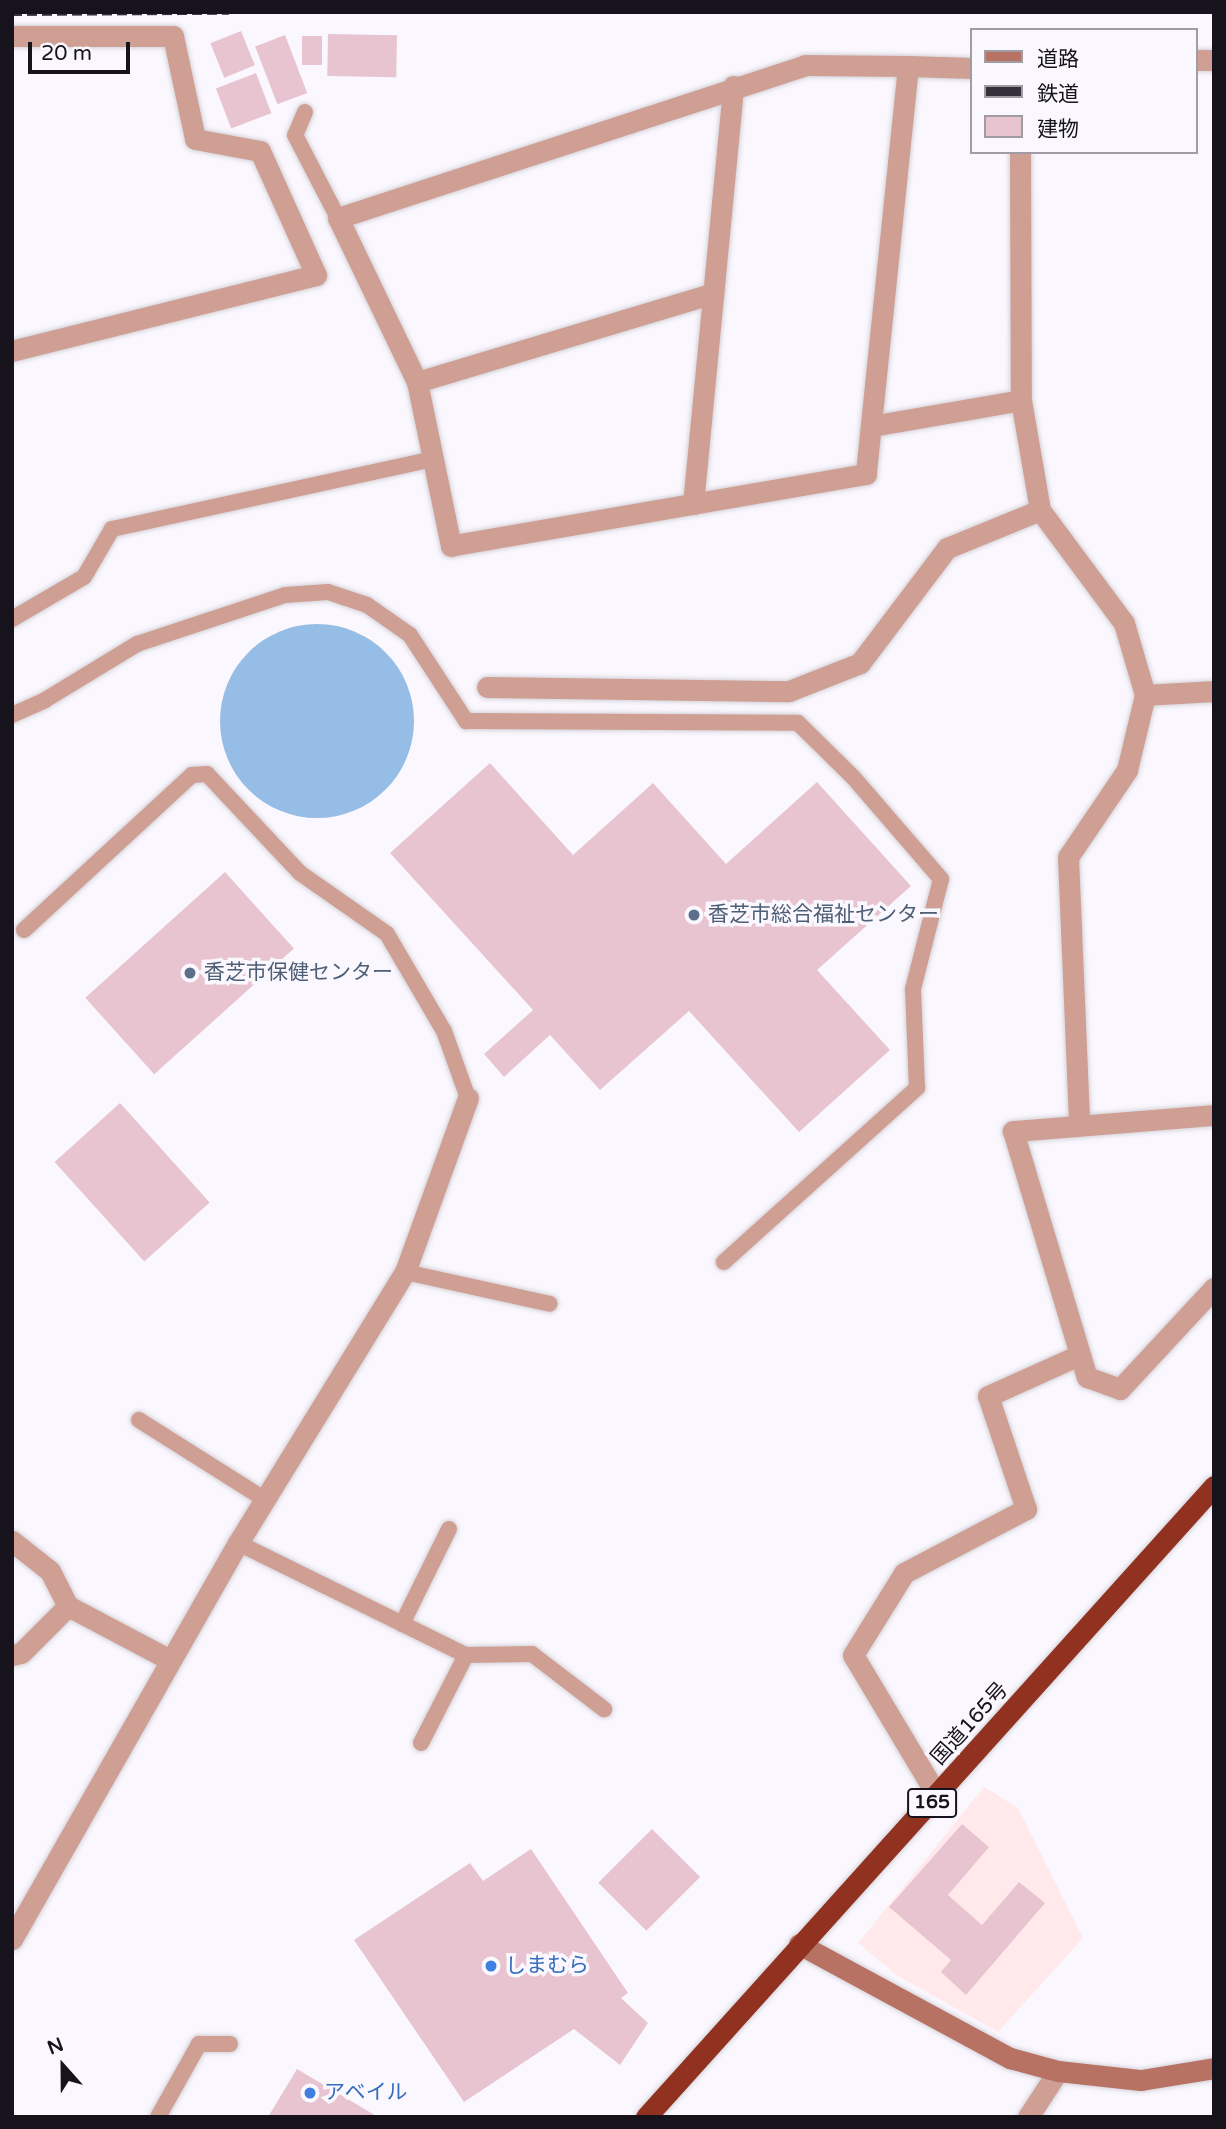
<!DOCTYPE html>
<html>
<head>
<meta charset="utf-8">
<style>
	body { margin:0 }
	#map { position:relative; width:1226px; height:2129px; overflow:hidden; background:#faf8fe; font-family:"Varela Round","Noto Sans JP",sans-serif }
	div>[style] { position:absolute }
	.commercial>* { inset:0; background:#ffe9ea }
	.water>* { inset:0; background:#96bde6 }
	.round { border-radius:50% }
	.building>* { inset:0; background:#e8c4d0; transform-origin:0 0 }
	.roads { filter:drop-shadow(0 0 2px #d6d3da) drop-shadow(0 0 2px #d6d3da) }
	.lane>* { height:16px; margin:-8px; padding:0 8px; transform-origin:8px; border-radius:8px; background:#cf9f94 }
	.street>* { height:21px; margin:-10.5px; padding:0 10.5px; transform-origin:10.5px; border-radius:10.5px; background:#cf9f94 }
	.secondary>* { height:21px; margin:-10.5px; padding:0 10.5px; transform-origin:10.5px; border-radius:10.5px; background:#b77264 }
	.highway>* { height:21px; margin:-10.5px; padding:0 10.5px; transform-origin:10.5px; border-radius:10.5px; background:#913220 }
	.rail>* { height:5px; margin-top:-2.5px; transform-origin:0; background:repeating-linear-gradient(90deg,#333039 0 10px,transparent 0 15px) }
	.dots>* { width:19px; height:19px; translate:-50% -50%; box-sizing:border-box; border:4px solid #faf8fe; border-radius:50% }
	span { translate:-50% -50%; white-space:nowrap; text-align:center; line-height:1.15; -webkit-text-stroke:7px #faf8fe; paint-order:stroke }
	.shield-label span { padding:2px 5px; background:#faf8fe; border:2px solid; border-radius:5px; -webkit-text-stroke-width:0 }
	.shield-label { font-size:19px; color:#16131d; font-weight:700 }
	.service-label { font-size:21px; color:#4e5e75 }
	.left { translate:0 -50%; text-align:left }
	.street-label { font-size:21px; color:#16131d }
	.shop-label { font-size:21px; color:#366cbe }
	.frame { position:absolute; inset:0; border:14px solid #16131d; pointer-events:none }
	.legend { position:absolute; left:970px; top:28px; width:228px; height:126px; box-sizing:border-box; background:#faf8fe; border:2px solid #9f9ca4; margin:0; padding:9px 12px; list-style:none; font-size:21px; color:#16131d }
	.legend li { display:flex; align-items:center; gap:14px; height:35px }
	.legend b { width:35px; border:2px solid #9f9ca4 }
	.north { position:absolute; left:28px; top:2031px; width:70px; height:70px; -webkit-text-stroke:5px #faf8fe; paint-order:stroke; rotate:339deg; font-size:19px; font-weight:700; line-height:28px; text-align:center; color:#16131d }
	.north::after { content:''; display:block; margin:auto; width:24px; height:32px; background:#16131d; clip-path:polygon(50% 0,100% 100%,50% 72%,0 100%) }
	.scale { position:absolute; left:28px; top:42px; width:102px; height:32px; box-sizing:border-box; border:4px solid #16131d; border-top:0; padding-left:9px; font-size:21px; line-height:24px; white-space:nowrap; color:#16131d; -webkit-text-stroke:5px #faf8fe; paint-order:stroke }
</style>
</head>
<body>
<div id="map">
	<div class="commercial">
		<div style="clip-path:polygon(984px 1787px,1018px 1808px,1083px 1938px,998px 2032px,898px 1976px,858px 1943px)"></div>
	</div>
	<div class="water">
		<div class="round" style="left:220px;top:624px;width:194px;height:194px"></div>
	</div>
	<div class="building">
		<div style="left:241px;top:31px;width:37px;height:33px;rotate:68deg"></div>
		<div style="left:328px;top:34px;width:69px;height:42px;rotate:1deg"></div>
		<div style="left:285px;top:35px;width:62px;height:32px;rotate:69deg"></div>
		<div style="left:302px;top:36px;width:20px;height:29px"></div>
		<div style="left:256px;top:73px;width:43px;height:43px;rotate:69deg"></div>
		<div style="clip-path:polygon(490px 763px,573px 855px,653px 783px,726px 864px,817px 782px,911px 886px,817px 970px,890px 1050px,799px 1132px,689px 1011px,600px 1090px,550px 1035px,504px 1077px,484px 1054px,533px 1010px,390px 853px)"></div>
		<div style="left:225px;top:872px;width:103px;height:188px;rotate:48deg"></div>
		<div style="left:120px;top:1103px;width:134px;height:88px;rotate:48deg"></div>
		<div style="clip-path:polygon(962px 1824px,989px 1847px,948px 1895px,982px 1925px,1019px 1882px,1045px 1903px,966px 1995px,941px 1972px,951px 1960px,889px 1907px)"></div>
		<div style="left:652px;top:1829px;width:68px;height:76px;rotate:45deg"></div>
		<div style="clip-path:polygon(531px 1849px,628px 1993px,621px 1998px,648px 2023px,620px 2065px,574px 2029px,464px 2102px,354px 1940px,470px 1863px,483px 1881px)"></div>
		<div style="clip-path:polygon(297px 2069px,378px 2117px,268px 2117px)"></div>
	</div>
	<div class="roads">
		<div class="lane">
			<div style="left:305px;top:112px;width:25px;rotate:113deg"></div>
			<div style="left:295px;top:135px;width:93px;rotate:62.6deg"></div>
			<div style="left:12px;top:619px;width:83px;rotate:-30.3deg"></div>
			<div style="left:84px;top:577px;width:56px;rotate:-59.7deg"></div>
			<div style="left:112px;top:529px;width:329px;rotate:-12.3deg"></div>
			<div style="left:12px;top:715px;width:36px;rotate:-24deg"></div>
			<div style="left:45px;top:700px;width:108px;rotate:-31.3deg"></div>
			<div style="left:137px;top:644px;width:156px;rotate:-18.3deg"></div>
			<div style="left:285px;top:595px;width:43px;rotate:-4deg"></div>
			<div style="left:328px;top:592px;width:41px;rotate:18.4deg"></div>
			<div style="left:367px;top:605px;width:52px;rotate:34.9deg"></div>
			<div style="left:410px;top:635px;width:103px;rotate:56.9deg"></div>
			<div style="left:466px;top:721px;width:332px;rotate:0.3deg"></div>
			<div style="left:798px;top:723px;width:77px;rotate:44.5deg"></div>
			<div style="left:853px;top:777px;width:135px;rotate:49.2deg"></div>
			<div style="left:941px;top:879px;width:114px;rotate:104.3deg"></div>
			<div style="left:913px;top:989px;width:99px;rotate:87.7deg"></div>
			<div style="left:917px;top:1088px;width:260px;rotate:138deg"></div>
			<div style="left:24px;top:930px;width:229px;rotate:-42.7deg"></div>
			<div style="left:192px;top:775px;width:15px;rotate:-4deg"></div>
			<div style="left:207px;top:774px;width:136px;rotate:46.8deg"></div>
			<div style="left:300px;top:873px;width:106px;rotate:35deg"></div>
			<div style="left:387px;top:934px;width:113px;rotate:59.6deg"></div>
			<div style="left:444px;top:1031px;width:71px;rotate:70.3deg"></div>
			<div style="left:405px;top:1272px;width:148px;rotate:12.4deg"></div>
			<div style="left:139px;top:1420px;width:148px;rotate:32.3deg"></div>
			<div style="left:238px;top:1543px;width:254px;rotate:26.2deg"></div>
			<div style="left:466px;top:1655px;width:66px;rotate:-0.9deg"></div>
			<div style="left:532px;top:1654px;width:91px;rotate:37.4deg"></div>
			<div style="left:402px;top:1624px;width:106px;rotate:-63.7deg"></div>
			<div style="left:421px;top:1743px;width:99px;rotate:-62.9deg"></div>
			<div style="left:158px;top:2117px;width:84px;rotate:-60.7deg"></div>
			<div style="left:199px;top:2044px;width:31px"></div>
		</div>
		<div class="street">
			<div style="left:12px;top:36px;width:161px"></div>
			<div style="left:173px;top:36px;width:105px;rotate:77.9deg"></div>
			<div style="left:195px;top:139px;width:66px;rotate:10.5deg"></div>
			<div style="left:260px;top:151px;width:136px;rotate:65.7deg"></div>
			<div style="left:316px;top:275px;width:313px;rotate:166deg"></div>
			<div style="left:1196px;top:60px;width:18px"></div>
			<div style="left:908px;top:66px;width:410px;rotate:95.9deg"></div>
			<div style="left:866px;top:474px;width:421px;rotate:170.2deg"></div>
			<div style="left:451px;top:546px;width:167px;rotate:-101.7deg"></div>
			<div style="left:417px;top:382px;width:182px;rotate:-115.7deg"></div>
			<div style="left:338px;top:218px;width:491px;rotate:-18.1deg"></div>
			<div style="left:805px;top:65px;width:103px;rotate:0.6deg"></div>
			<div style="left:908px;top:66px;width:64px;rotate:1.8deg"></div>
			<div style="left:1020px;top:152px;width:248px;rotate:89.8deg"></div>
			<div style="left:1021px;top:400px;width:112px;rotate:80.2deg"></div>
			<div style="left:1040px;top:510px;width:141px;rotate:53.4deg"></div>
			<div style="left:1124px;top:623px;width:75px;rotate:73.7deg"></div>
			<div style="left:1145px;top:695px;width:77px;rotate:103.5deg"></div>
			<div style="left:1127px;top:770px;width:105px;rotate:124.1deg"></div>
			<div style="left:1068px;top:857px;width:268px;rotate:87.6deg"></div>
			<div style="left:417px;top:382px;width:309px;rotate:-16.7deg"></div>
			<div style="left:871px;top:426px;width:152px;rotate:-9.8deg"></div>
			<div style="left:693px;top:504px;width:420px;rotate:-84.5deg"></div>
			<div style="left:487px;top:687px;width:302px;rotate:0.8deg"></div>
			<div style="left:789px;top:691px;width:76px;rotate:-21.5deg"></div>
			<div style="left:860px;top:663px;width:144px;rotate:-52.9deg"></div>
			<div style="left:947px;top:548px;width:100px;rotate:-22.2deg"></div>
			<div style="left:1145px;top:695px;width:69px;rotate:-3.3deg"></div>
			<div style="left:1214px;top:1115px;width:202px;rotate:175.4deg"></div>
			<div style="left:1013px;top:1131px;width:257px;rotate:73.3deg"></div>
			<div style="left:1087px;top:1377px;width:35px;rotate:20deg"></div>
			<div style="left:1120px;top:1389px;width:138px;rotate:-47.1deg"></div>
			<div style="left:12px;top:1541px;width:48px;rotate:38.3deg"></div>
			<div style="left:50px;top:1571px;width:39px;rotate:63deg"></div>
			<div style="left:68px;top:1606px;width:115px;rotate:27.9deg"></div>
			<div style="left:12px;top:1655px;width:9px;rotate:-13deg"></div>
			<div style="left:21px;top:1653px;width:66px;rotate:-45deg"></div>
			<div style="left:938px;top:1797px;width:165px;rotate:-120.9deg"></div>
			<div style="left:853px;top:1655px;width:97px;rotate:-58.1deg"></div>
			<div style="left:904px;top:1573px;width:138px;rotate:-27.7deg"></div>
			<div style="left:1026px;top:1509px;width:119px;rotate:-108.6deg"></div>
			<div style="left:988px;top:1396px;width:98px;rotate:-24.2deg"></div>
			<div style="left:12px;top:1939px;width:456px;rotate:-60.3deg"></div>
			<div style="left:238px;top:1543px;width:318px;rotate:-58.4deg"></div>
			<div style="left:405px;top:1272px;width:185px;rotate:-70.1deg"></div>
			<div style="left:1028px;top:2117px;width:55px;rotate:-56.9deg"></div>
		</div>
		<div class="secondary">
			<div style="left:799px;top:1944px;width:240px;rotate:28.4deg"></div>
			<div style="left:1010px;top:2058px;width:50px;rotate:15.2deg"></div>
			<div style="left:1058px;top:2071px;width:83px;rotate:6.2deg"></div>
			<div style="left:1141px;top:2080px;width:74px;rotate:-9.3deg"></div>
		</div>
		<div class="highway">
			<div style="left:646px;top:2117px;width:849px;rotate:-48.01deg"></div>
		</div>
	</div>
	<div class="rail">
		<div style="left:12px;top:13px;width:217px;rotate:-0.3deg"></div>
	</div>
	<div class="dots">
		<div style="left:694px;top:915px;background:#5c6f8a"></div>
		<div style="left:190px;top:973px;background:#5c6f8a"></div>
		<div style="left:491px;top:1966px;background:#3f7fe0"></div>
		<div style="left:310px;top:2093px;background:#3f7fe0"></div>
	</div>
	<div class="shield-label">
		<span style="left:932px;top:1803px">165</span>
	</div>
	<div class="service-label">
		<span class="left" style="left:708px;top:915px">香芝市総合福祉センター</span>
		<span class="left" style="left:204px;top:973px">香芝市保健センター</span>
	</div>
	<div class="street-label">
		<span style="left:970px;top:1724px;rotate:-48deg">国道165号</span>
	</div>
	<div class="shop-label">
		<span class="left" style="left:505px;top:1966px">しまむら</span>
		<span class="left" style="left:324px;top:2093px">アベイル</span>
	</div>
	<div class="frame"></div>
	<ul class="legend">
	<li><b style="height:9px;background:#b77264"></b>道路</li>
	<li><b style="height:9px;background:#333039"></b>鉄道</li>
	<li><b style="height:19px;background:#e8c4d0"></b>建物</li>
	</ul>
	<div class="north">N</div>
	<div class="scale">20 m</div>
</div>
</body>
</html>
